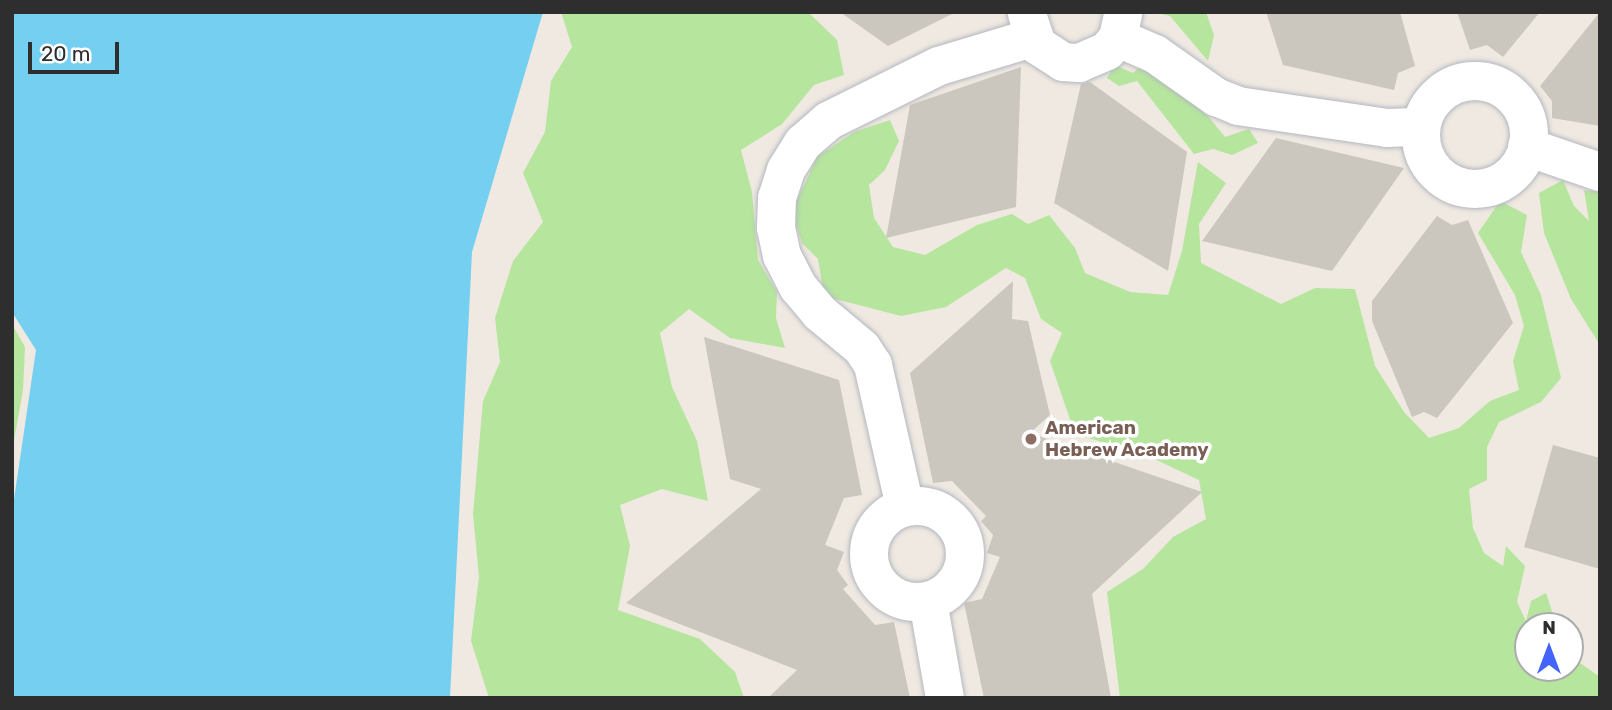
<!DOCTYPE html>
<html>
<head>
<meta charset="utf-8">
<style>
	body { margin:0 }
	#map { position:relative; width:1612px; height:710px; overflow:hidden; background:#efe9e1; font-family:Rubik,sans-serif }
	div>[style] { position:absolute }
	.green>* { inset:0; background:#b6e59e }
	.water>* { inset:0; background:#75cff0 }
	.building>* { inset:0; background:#cbc7bf }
	.roads { filter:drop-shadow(0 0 2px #b4b7c1) drop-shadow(0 0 2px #b4b7c1) }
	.minor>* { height:38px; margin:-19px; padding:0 19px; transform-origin:19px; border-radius:19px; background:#fff }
	.minor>.ring { margin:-19px; padding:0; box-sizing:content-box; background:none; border:38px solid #fff; border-radius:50% }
	.dots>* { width:19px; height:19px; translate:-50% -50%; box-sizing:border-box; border:4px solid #fff; border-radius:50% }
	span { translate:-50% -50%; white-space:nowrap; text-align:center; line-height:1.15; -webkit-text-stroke:7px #fff; paint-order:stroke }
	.education-label { font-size:19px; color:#785e54; font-weight:700 }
	.left { translate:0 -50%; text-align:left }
	.frame { position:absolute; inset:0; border:14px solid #2e2e2e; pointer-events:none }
	.north { position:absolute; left:1514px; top:612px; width:70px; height:70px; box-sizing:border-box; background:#fff; border:2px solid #ababab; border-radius:50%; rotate:0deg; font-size:19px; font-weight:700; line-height:28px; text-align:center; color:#2e2e2e }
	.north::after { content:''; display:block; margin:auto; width:24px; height:32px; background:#4264fb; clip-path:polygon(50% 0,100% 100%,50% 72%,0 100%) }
	.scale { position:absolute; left:28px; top:42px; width:91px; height:32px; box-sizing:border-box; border:4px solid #2e2e2e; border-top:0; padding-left:9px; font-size:21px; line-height:24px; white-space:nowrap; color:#2e2e2e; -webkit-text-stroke:5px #fff; paint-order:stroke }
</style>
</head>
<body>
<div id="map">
	<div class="green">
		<div style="clip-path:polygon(561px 12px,808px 12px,837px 40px,844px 75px,814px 85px,782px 124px,741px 150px,752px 192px,758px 260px,777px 292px,776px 318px,785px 348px,730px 338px,689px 309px,660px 333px,672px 387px,697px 441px,708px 501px,662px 489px,620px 505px,630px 546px,618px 610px,700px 639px,735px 672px,744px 698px,489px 698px,471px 641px,479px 577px,473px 514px,483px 401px,500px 362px,495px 318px,513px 261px,543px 222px,523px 173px,545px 132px,551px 81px,572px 47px)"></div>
		<div style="clip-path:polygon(1153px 12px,1206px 12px,1214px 35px,1208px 61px,1170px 16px)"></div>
		<div style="clip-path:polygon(1115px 65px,1133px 73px,1142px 65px,1208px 116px,1225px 137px,1249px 129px,1258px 143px,1232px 155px,1213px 149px,1194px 154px,1137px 81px,1119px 86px,1107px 78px)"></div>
		<div style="clip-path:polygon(890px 120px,899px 141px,885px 170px,869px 185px,874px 218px,893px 247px,925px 255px,977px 225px,1012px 214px,1028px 224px,1049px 215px,1075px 248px,1085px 273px,1130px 292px,1168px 295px,1182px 251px,1198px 162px,1226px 183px,1199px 224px,1201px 263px,1281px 304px,1315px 288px,1355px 289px,1375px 366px,1404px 412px,1429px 438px,1459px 428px,1490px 401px,1519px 390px,1513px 361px,1524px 326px,1515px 295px,1478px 233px,1500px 201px,1527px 215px,1521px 252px,1541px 295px,1561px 378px,1541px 402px,1499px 422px,1487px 447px,1487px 480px,1469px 489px,1473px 528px,1484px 553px,1503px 566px,1506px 546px,1525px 566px,1517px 602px,1526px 621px,1531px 601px,1546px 593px,1557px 626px,1528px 626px,1528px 668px,1570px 668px,1570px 656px,1600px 677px,1600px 698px,1120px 698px,1107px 592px,1143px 569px,1173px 537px,1206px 519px,1199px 480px,1146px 455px,1075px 434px,1050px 361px,1062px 333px,1041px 319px,1025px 278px,1006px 268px,946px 307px,901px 316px,824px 296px,818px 259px,802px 243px,792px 211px,817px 157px,854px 132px)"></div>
		<div style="clip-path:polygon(1563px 180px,1574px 206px,1589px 221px,1584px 190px,1600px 192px,1600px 345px,1571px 299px,1544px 233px,1539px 193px)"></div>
		<div style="clip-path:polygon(12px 324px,25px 347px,23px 390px,12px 452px)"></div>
	</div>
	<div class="water">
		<div style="clip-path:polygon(12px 12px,543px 12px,472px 252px,450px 698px,12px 698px,12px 513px,36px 350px,12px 312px)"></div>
	</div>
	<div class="building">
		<div style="clip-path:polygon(840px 12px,956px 12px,888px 46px)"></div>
		<div style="clip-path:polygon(1266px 12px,1400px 12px,1415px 66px,1398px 73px,1394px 90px,1283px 65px)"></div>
		<div style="clip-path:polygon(1457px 12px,1540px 12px,1503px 57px,1487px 45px,1470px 50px)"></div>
		<div style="clip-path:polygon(1600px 12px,1600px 126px,1552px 118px,1552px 101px,1540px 86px)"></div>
		<div style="clip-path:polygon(1021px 67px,1016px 207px,886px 238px,910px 105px)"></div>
		<div style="clip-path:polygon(1090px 82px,1187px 152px,1168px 271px,1054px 203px,1081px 84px)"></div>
		<div style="clip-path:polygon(1276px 138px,1404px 168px,1332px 271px,1202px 241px)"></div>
		<div style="clip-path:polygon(1437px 216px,1452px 225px,1468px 220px,1513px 323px,1437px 418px,1424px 412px,1412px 417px,1372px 321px,1372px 301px)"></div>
		<div style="clip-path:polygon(1013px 281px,1012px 319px,1028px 321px,1050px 415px,1030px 433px,1202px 492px,1092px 594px,1111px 698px,984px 698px,964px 603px,982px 599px,1000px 557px,987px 553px,993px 535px,981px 521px,986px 516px,952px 481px,933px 483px,910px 373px)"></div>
		<div style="clip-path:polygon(704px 337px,839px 380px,862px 495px,844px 498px,825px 545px,844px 552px,837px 570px,848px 585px,843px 589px,875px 625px,894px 622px,910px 698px,768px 698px,797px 670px,626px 603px,761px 489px,730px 479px)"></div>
		<div style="clip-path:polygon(1553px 445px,1600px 458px,1600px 569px,1524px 547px)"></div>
	</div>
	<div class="roads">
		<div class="minor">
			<div style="left:1027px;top:14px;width:33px;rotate:72deg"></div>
			<div style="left:1037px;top:45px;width:31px;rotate:33deg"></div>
			<div style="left:1063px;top:62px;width:16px;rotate:4deg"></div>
			<div style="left:1079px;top:63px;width:30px;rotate:-23deg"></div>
			<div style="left:1107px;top:51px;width:17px;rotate:-50deg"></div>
			<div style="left:1118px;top:38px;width:25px;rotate:-78deg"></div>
			<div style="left:1118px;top:38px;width:40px;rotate:23.4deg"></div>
			<div style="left:1155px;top:54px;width:75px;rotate:35.2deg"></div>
			<div style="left:1216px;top:97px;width:24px;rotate:22deg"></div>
			<div style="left:1238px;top:106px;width:151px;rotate:8.4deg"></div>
			<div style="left:1387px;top:128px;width:34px;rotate:-2deg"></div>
			<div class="ring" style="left:1421px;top:81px;width:70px;height:70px"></div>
			<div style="left:1527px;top:147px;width:77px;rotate:18.9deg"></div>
			<div class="ring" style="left:869px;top:506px;width:58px;height:58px"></div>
			<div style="left:905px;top:507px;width:146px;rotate:-102.7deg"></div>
			<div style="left:873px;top:365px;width:20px;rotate:-123deg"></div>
			<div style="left:862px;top:348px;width:55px;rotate:-140.2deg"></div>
			<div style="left:820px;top:313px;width:34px;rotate:-130deg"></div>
			<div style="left:798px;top:287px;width:35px;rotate:-117deg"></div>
			<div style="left:782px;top:256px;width:29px;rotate:-102deg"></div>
			<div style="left:776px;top:228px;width:30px;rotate:-88deg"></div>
			<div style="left:777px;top:198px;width:29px;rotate:-72deg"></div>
			<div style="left:786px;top:170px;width:32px;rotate:-58deg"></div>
			<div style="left:803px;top:143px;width:33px;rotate:-41deg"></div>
			<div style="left:828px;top:121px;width:124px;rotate:-26.4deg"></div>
			<div style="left:939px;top:66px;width:97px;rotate:-16.8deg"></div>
			<div style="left:928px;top:601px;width:98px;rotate:80.1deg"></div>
		</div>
	</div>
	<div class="dots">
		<div style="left:1031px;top:439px;background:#8d6e63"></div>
	</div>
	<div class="education-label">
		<span class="left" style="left:1045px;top:439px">American<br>Hebrew Academy</span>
	</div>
	<div class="frame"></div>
	<div class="north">N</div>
	<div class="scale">20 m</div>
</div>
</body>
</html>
